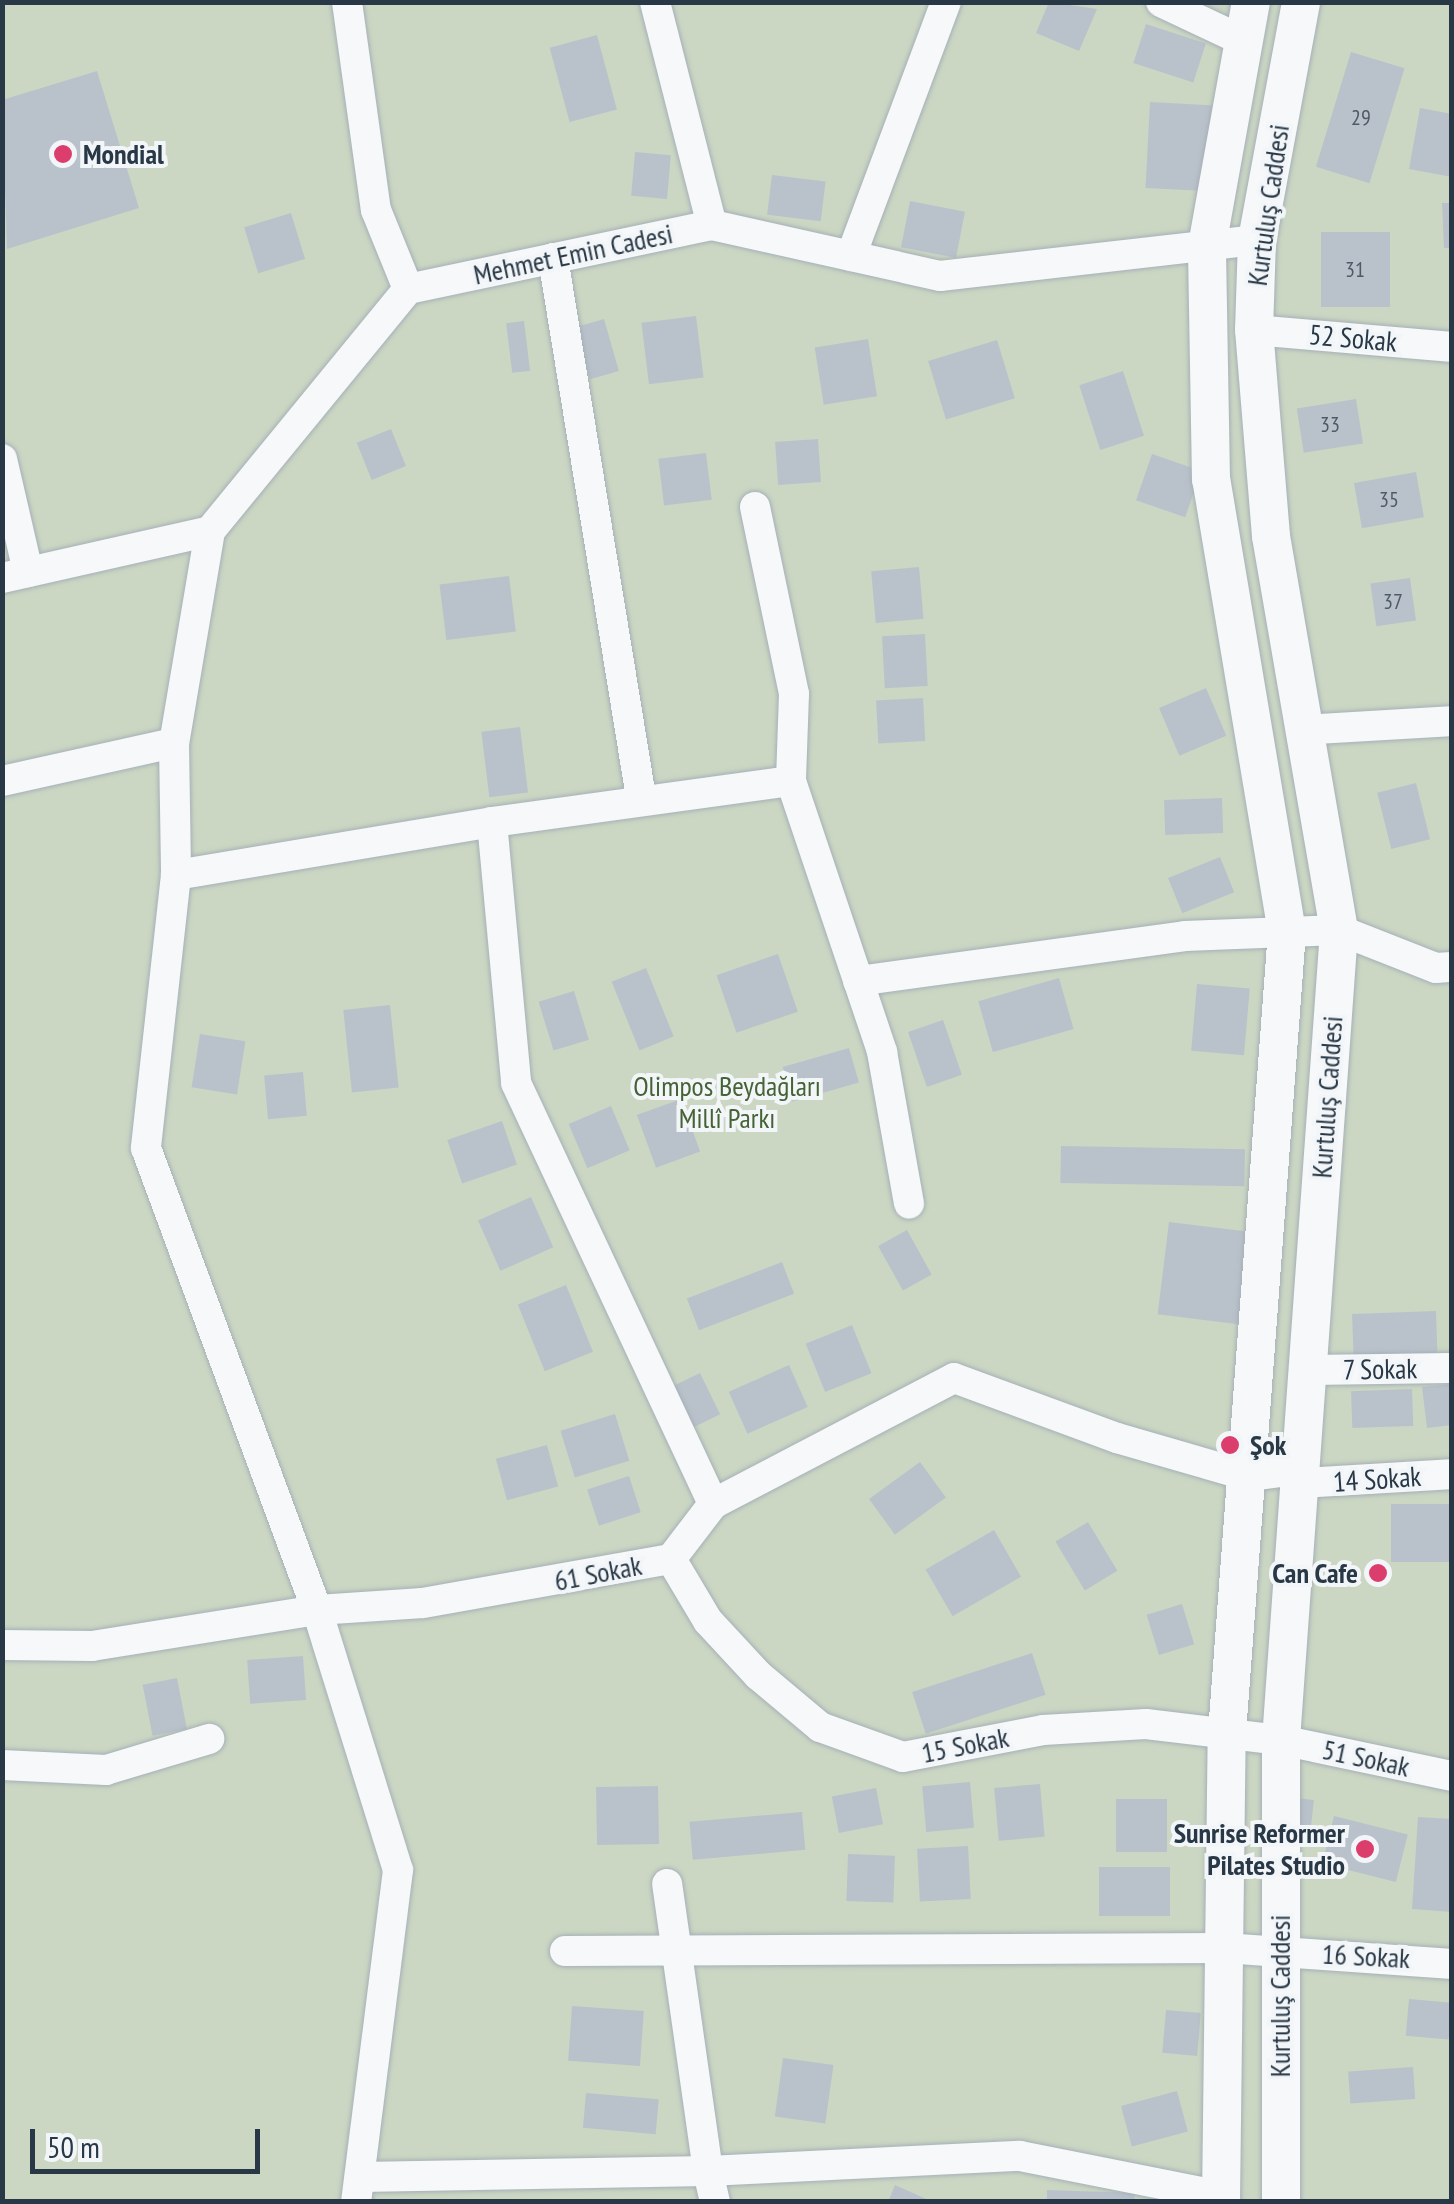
<!DOCTYPE html>
<html>
<head>
<meta charset="utf-8">
<style>
	body { margin:0 }
	#map { position:relative; width:1454px; height:2204px; overflow:hidden; background:#e3e8ec; font-family:"PT Sans Narrow",sans-serif }
	div>[style] { position:absolute }
	.green>* { inset:0; background:#cbd7c3; transform-origin:0 0 }
	.building>* { inset:0; background:#b9c2cb; transform-origin:0 0 }
	.roads { filter:drop-shadow(0 0 2px #a7b0b7) drop-shadow(0 0 2px #a7b0b7) }
	.minor>* { height:30px; margin:-15px; padding:0 15px; transform-origin:15px; border-radius:15px; background:#f6f8fa }
	.tertiary>* { height:38px; margin:-19px; padding:0 19px; transform-origin:19px; border-radius:19px; background:#f6f8fa }
	.dots>* { width:28px; height:28px; translate:-50% -50%; box-sizing:border-box; border:5px solid #f3f6f9; border-radius:50% }
	span { translate:-50% -50%; white-space:nowrap; text-align:center; line-height:1.15; -webkit-text-stroke:8px #f3f6f9; paint-order:stroke }
	.number-label { font-size:22px; color:#4d5a67 }
	.number-label span { -webkit-text-stroke-width:0 }
	.poi-label { font-size:28px; color:#293846; font-weight:700 }
	.left { translate:0 -50%; text-align:left }
	.right { translate:-100% -50%; text-align:right }
	.street-label { font-size:28px; color:#293846 }
	.park-label { font-size:28px; color:#456335 }
	.frame { position:absolute; inset:0; border:5px solid #293846; pointer-events:none }
	.scale { position:absolute; left:30px; top:2129px; width:230px; height:45px; box-sizing:border-box; border:5px solid #293846; border-top:0; padding-left:12px; font-size:30px; line-height:35px; white-space:nowrap; color:#293846; -webkit-text-stroke:8px #f3f6f9; paint-order:stroke }
</style>
</head>
<body>
<div id="map">
	<div class="green">
		<div style="left:3px;top:3px;width:1448px;height:2198px"></div>
	</div>
	<div class="building">
		<div style="clip-path:polygon(1049px 2px,1097px 9px,1079px 51px,1036px 33px)"></div>
		<div style="left:1146px;top:24px;width:63px;height:41px;rotate:18deg"></div>
		<div style="left:597px;top:35px;width:77px;height:49px;rotate:75deg"></div>
		<div style="left:1351px;top:52px;width:56px;height:120px;rotate:17deg"></div>
		<div style="clip-path:polygon(97px 71px,139px 208px,7px 249px,2px 100px)"></div>
		<div style="left:1150px;top:102px;width:65px;height:86px;rotate:3deg"></div>
		<div style="clip-path:polygon(1420px 108px,1452px 114px,1452px 177px,1409px 169px)"></div>
		<div style="left:635px;top:152px;width:36px;height:44px;rotate:5deg"></div>
		<div style="left:772px;top:175px;width:54px;height:40px;rotate:7deg"></div>
		<div style="left:910px;top:201px;width:56px;height:47px;rotate:11deg"></div>
		<div style="clip-path:polygon(1442px 203px,1452px 203px,1452px 248px,1444px 248px)"></div>
		<div style="left:291px;top:213px;width:48px;height:49px;rotate:73deg"></div>
		<div style="left:1321px;top:232px;width:69px;height:75px"></div>
		<div style="left:696px;top:316px;width:62px;height:55px;rotate:83deg"></div>
		<div style="left:604px;top:319px;width:54px;height:30px;rotate:74deg"></div>
		<div style="left:524px;top:321px;width:50px;height:18px;rotate:83deg"></div>
		<div style="left:868px;top:339px;width:58px;height:54px;rotate:81deg"></div>
		<div style="left:997px;top:340px;width:61px;height:72px;rotate:73deg"></div>
		<div style="left:1123px;top:371px;width:68px;height:46px;rotate:72deg"></div>
		<div style="left:1356px;top:399px;width:45px;height:60px;rotate:81deg"></div>
		<div style="left:391px;top:429px;width:40px;height:37px;rotate:68deg"></div>
		<div style="left:818px;top:439px;width:43px;height:43px;rotate:86deg"></div>
		<div style="left:706px;top:453px;width:47px;height:48px;rotate:83deg"></div>
		<div style="left:1152px;top:454px;width:52px;height:49px;rotate:19deg"></div>
		<div style="left:1416px;top:472px;width:46px;height:63px;rotate:80deg"></div>
		<div style="left:919px;top:567px;width:52px;height:48px;rotate:85deg"></div>
		<div style="left:509px;top:576px;width:56px;height:70px;rotate:83deg"></div>
		<div style="left:1410px;top:578px;width:43px;height:40px;rotate:82deg"></div>
		<div style="left:925px;top:634px;width:52px;height:43px;rotate:87deg"></div>
		<div style="left:1206px;top:688px;width:52px;height:51px;rotate:67deg"></div>
		<div style="left:923px;top:698px;width:43px;height:47px;rotate:87deg"></div>
		<div style="left:520px;top:727px;width:66px;height:39px;rotate:83deg"></div>
		<div style="left:1416px;top:783px;width:58px;height:40px;rotate:76deg"></div>
		<div style="left:1222px;top:798px;width:35px;height:58px;rotate:88deg"></div>
		<div style="left:1220px;top:857px;width:38px;height:56px;rotate:68deg"></div>
		<div style="left:778px;top:954px;width:61px;height:65px;rotate:71deg"></div>
		<div style="left:646px;top:968px;width:74px;height:37px;rotate:68deg"></div>
		<div style="left:1059px;top:978px;width:53px;height:84px;rotate:74deg"></div>
		<div style="left:1197px;top:984px;width:53px;height:67px;rotate:5deg"></div>
		<div style="left:574px;top:991px;width:51px;height:37px;rotate:73deg"></div>
		<div style="left:390px;top:1005px;width:83px;height:47px;rotate:84deg"></div>
		<div style="left:943px;top:1020px;width:58px;height:37px;rotate:71deg"></div>
		<div style="left:200px;top:1034px;width:46px;height:54px;rotate:9deg"></div>
		<div style="left:849px;top:1048px;width:36px;height:69px;rotate:74deg"></div>
		<div style="left:303px;top:1072px;width:44px;height:39px;rotate:85deg"></div>
		<div style="left:681px;top:1099px;width:56px;height:47px;rotate:70deg"></div>
		<div style="left:611px;top:1106px;width:48px;height:46px;rotate:67deg"></div>
		<div style="left:502px;top:1121px;width:46px;height:58px;rotate:71deg"></div>
		<div style="left:1061px;top:1146px;width:184px;height:37px;rotate:1deg"></div>
		<div style="left:531px;top:1197px;width:55px;height:58px;rotate:66deg"></div>
		<div style="left:1169px;top:1222px;width:81px;height:93px;rotate:7deg"></div>
		<div style="left:907px;top:1230px;width:51px;height:33px;rotate:61deg"></div>
		<div style="left:782px;top:1262px;width:34px;height:102px;rotate:69deg"></div>
		<div style="left:566px;top:1285px;width:72px;height:52px;rotate:68deg"></div>
		<div style="left:1436px;top:1311px;width:47px;height:84px;rotate:88deg"></div>
		<div style="left:852px;top:1325px;width:52px;height:50px;rotate:68deg"></div>
		<div style="left:789px;top:1365px;width:46px;height:66px;rotate:66deg"></div>
		<div style="left:700px;top:1373px;width:46px;height:31px;rotate:64deg"></div>
		<div style="clip-path:polygon(1452px 1384px,1452px 1425px,1427px 1428px,1422px 1387px)"></div>
		<div style="left:1412px;top:1389px;width:37px;height:61px;rotate:88deg"></div>
		<div style="left:615px;top:1414px;width:49px;height:57px;rotate:73deg"></div>
		<div style="left:547px;top:1445px;width:43px;height:53px;rotate:75deg"></div>
		<div style="left:920px;top:1462px;width:44px;height:63px;rotate:54deg"></div>
		<div style="left:629px;top:1476px;width:38px;height:44px;rotate:72deg"></div>
		<div style="left:1452px;top:1504px;width:58px;height:61px;rotate:90deg"></div>
		<div style="left:1088px;top:1522px;width:57px;height:38px;rotate:59deg"></div>
		<div style="left:994px;top:1530px;width:54px;height:79px;rotate:60deg"></div>
		<div style="left:1182px;top:1604px;width:42px;height:37px;rotate:73deg"></div>
		<div style="left:1032px;top:1653px;width:44px;height:126px;rotate:72deg"></div>
		<div style="left:303px;top:1656px;width:44px;height:56px;rotate:86deg"></div>
		<div style="left:177px;top:1678px;width:52px;height:35px;rotate:79deg"></div>
		<div style="left:970px;top:1782px;width:46px;height:48px;rotate:85deg"></div>
		<div style="left:1040px;top:1784px;width:53px;height:46px;rotate:85deg"></div>
		<div style="left:658px;top:1786px;width:58px;height:62px;rotate:89deg"></div>
		<div style="left:876px;top:1788px;width:37px;height:45px;rotate:79deg"></div>
		<div style="left:1286px;top:1797px;width:28px;height:36px;rotate:6deg"></div>
		<div style="left:1167px;top:1799px;width:53px;height:51px;rotate:90deg"></div>
		<div style="left:802px;top:1812px;width:38px;height:113px;rotate:85deg"></div>
		<div style="left:1334px;top:1816px;width:76px;height:49px;rotate:14deg"></div>
		<div style="clip-path:polygon(1418px 1817px,1452px 1819px,1452px 1912px,1412px 1909px)"></div>
		<div style="left:968px;top:1846px;width:53px;height:51px;rotate:87deg"></div>
		<div style="left:848px;top:1854px;width:47px;height:47px;rotate:2deg"></div>
		<div style="left:1170px;top:1867px;width:49px;height:71px;rotate:90deg"></div>
		<div style="left:1409px;top:1999px;width:43px;height:37px;rotate:5deg"></div>
		<div style="left:572px;top:2006px;width:72px;height:55px;rotate:4deg"></div>
		<div style="left:1166px;top:2010px;width:35px;height:43px;rotate:5deg"></div>
		<div style="left:783px;top:2058px;width:51px;height:59px;rotate:8deg"></div>
		<div style="left:1413px;top:2067px;width:32px;height:65px;rotate:86deg"></div>
		<div style="left:1177px;top:2091px;width:42px;height:58px;rotate:75deg"></div>
		<div style="left:586px;top:2093px;width:73px;height:35px;rotate:5deg"></div>
		<div style="clip-path:polygon(895px 2185px,933px 2202px,888px 2202px)"></div>
		<div style="clip-path:polygon(1047px 2190px,1135px 2193px,1134px 2202px,1047px 2202px)"></div>
	</div>
	<div class="roads">
		<div class="minor">
			<div style="left:347px;top:2px;width:210px;rotate:82.1deg"></div>
			<div style="left:376px;top:210px;width:85px;rotate:67.9deg"></div>
			<div style="left:655px;top:2px;width:230px;rotate:75.7deg"></div>
			<div style="left:1161px;top:2px;width:92px;rotate:25.2deg"></div>
			<div style="left:851px;top:256px;width:271px;rotate:-69.5deg"></div>
			<div style="left:553px;top:258px;width:546px;rotate:80.73deg"></div>
			<div style="left:1254px;top:330px;width:199px;rotate:4.9deg"></div>
			<div style="left:2px;top:459px;width:116px;rotate:77deg"></div>
			<div style="left:755px;top:507px;width:191px;rotate:78.2deg"></div>
			<div style="left:794px;top:694px;width:87px;rotate:92deg"></div>
			<div style="left:210px;top:531px;width:215px;rotate:99.6deg"></div>
			<div style="left:174px;top:743px;width:132px;rotate:89.1deg"></div>
			<div style="left:176px;top:875px;width:320px;rotate:-9.5deg"></div>
			<div style="left:492px;top:822px;width:262px;rotate:84.7deg"></div>
			<div style="left:516px;top:1083px;width:465px;rotate:64.9deg"></div>
			<div style="left:2px;top:578px;width:213px;rotate:-12.7deg"></div>
			<div style="left:210px;top:531px;width:313px;rotate:-50.7deg"></div>
			<div style="left:408px;top:289px;width:311px;rotate:-11.9deg"></div>
			<div style="left:712px;top:225px;width:234px;rotate:12.6deg"></div>
			<div style="left:940px;top:276px;width:319px;rotate:-6.5deg"></div>
			<div style="left:1301px;top:730px;width:151px;rotate:-3.4deg"></div>
			<div style="left:2px;top:781px;width:176px;rotate:-12.5deg"></div>
			<div style="left:492px;top:822px;width:302px;rotate:-7.8deg"></div>
			<div style="left:791px;top:781px;width:286px;rotate:71.4deg"></div>
			<div style="left:882px;top:1052px;width:154px;rotate:79.9deg"></div>
			<div style="left:176px;top:875px;width:275px;rotate:96.3deg"></div>
			<div style="left:146px;top:1148px;width:493px;rotate:69.7deg"></div>
			<div style="left:317px;top:1610px;width:272px;rotate:72.7deg"></div>
			<div style="left:398px;top:1870px;width:335px;rotate:97.2deg"></div>
			<div style="left:858px;top:981px;width:330px;rotate:-7.8deg"></div>
			<div style="left:1185px;top:936px;width:154px;rotate:-2.2deg"></div>
			<div style="left:1339px;top:930px;width:104px;rotate:21.4deg"></div>
			<div style="left:1436px;top:968px;width:16px;rotate:-4deg"></div>
			<div style="left:1309px;top:1370px;width:143px;rotate:-0.8deg"></div>
			<div style="left:1302px;top:1483px;width:150px;rotate:-3.4deg"></div>
			<div style="left:671px;top:1559px;width:72px;rotate:59.2deg"></div>
			<div style="left:708px;top:1621px;width:74px;rotate:47.2deg"></div>
			<div style="left:758px;top:1675px;width:81px;rotate:40deg"></div>
			<div style="left:820px;top:1727px;width:88px;rotate:19.9deg"></div>
			<div style="left:903px;top:1757px;width:143px;rotate:-10.9deg"></div>
			<div style="left:1043px;top:1730px;width:103px;rotate:-3.3deg"></div>
			<div style="left:1146px;top:1724px;width:136px;rotate:6.8deg"></div>
			<div style="left:1281px;top:1740px;width:175px;rotate:11.9deg"></div>
			<div style="left:2px;top:1645px;width:90px;rotate:0.6deg"></div>
			<div style="left:92px;top:1646px;width:228px;rotate:-9.1deg"></div>
			<div style="left:317px;top:1610px;width:106px;rotate:-3.8deg"></div>
			<div style="left:423px;top:1603px;width:252px;rotate:-10.1deg"></div>
			<div style="left:671px;top:1559px;width:69px;rotate:-52.6deg"></div>
			<div style="left:713px;top:1504px;width:272px;rotate:-27.6deg"></div>
			<div style="left:954px;top:1378px;width:174px;rotate:20.2deg"></div>
			<div style="left:1117px;top:1438px;width:137px;rotate:16.1deg"></div>
			<div style="left:1249px;top:1476px;width:54px;rotate:-7.4deg"></div>
			<div style="left:2px;top:1765px;width:104px;rotate:2.8deg"></div>
			<div style="left:106px;top:1770px;width:108px;rotate:-16.8deg"></div>
			<div style="left:565px;top:1951px;width:659px;rotate:-0.26deg"></div>
			<div style="left:1224px;top:1948px;width:229px;rotate:4deg"></div>
			<div style="left:360px;top:2177px;width:348px;rotate:-1deg"></div>
			<div style="left:708px;top:2171px;width:290px;rotate:-98.1deg"></div>
			<div style="left:715px;top:2202px;width:32px;rotate:-103deg"></div>
			<div style="left:708px;top:2171px;width:312px;rotate:-2.8deg"></div>
			<div style="left:1020px;top:2156px;width:206px;rotate:11.2deg"></div>
		</div>
		<div class="tertiary">
			<div style="left:1221px;top:2202px;width:469px;rotate:-89.3deg"></div>
			<div style="left:1227px;top:1733px;width:803px;rotate:-85.72deg"></div>
			<div style="left:1287px;top:932px;width:458px;rotate:-99.5deg"></div>
			<div style="left:1211px;top:480px;width:234px;rotate:-91deg"></div>
			<div style="left:1207px;top:246px;width:248px;rotate:-79.8deg"></div>
			<div style="left:1281px;top:2202px;width:462px;rotate:-90deg"></div>
			<div style="left:1281px;top:1740px;width:812px;rotate:-85.9deg"></div>
			<div style="left:1339px;top:930px;width:400px;rotate:-99.8deg"></div>
			<div style="left:1271px;top:536px;width:207px;rotate:-94.7deg"></div>
			<div style="left:1254px;top:330px;width:90px;rotate:-88.1deg"></div>
			<div style="left:1257px;top:240px;width:242px;rotate:-79.5deg"></div>
		</div>
	</div>
	<div class="dots">
		<div style="left:63px;top:154px;background:#db3e6d"></div>
		<div style="left:1230px;top:1445px;background:#db3e6d"></div>
		<div style="left:1378px;top:1573px;background:#db3e6d"></div>
		<div style="left:1365px;top:1849px;background:#db3e6d"></div>
	</div>
	<div class="number-label">
		<span style="left:1361px;top:118px">29</span>
		<span style="left:1355px;top:270px">31</span>
		<span style="left:1330px;top:425px">33</span>
		<span style="left:1389px;top:500px">35</span>
		<span style="left:1393px;top:602px">37</span>
	</div>
	<div class="poi-label">
		<span class="left" style="left:83px;top:154px">Mondial</span>
		<span class="left" style="left:1250px;top:1445px">Şok</span>
		<span class="right" style="left:1358px;top:1573px">Can Cafe</span>
		<span class="right" style="left:1345px;top:1849px">Sunrise Reformer<br>Pilates Studio</span>
	</div>
	<div class="street-label">
		<span style="left:1268px;top:205px;rotate:-82deg">Kurtuluş Caddesi</span>
		<span style="left:573px;top:254px;rotate:-12deg">Mehmet Emin Cadesi</span>
		<span style="left:1353px;top:338px;rotate:5deg">52 Sokak</span>
		<span style="left:1327px;top:1097px;rotate:-86deg">Kurtuluş Caddesi</span>
		<span style="left:1380px;top:1369px;rotate:-1deg">7 Sokak</span>
		<span style="left:1377px;top:1479px;rotate:-4deg">14 Sokak</span>
		<span style="left:598px;top:1573px;rotate:-11deg">61 Sokak</span>
		<span style="left:965px;top:1745px;rotate:-11deg">15 Sokak</span>
		<span style="left:1366px;top:1758px;rotate:12deg">51 Sokak</span>
		<span style="left:1366px;top:1956px;rotate:3deg">16 Sokak</span>
		<span style="left:1280px;top:1996px;rotate:-90deg">Kurtuluş Caddesi</span>
	</div>
	<div class="park-label">
		<span style="left:727px;top:1102px">Olimpos Beydağları<br>Millî Parkı</span>
	</div>
	<div class="frame"></div>
	<div class="scale">50 m</div>
</div>
</body>
</html>
